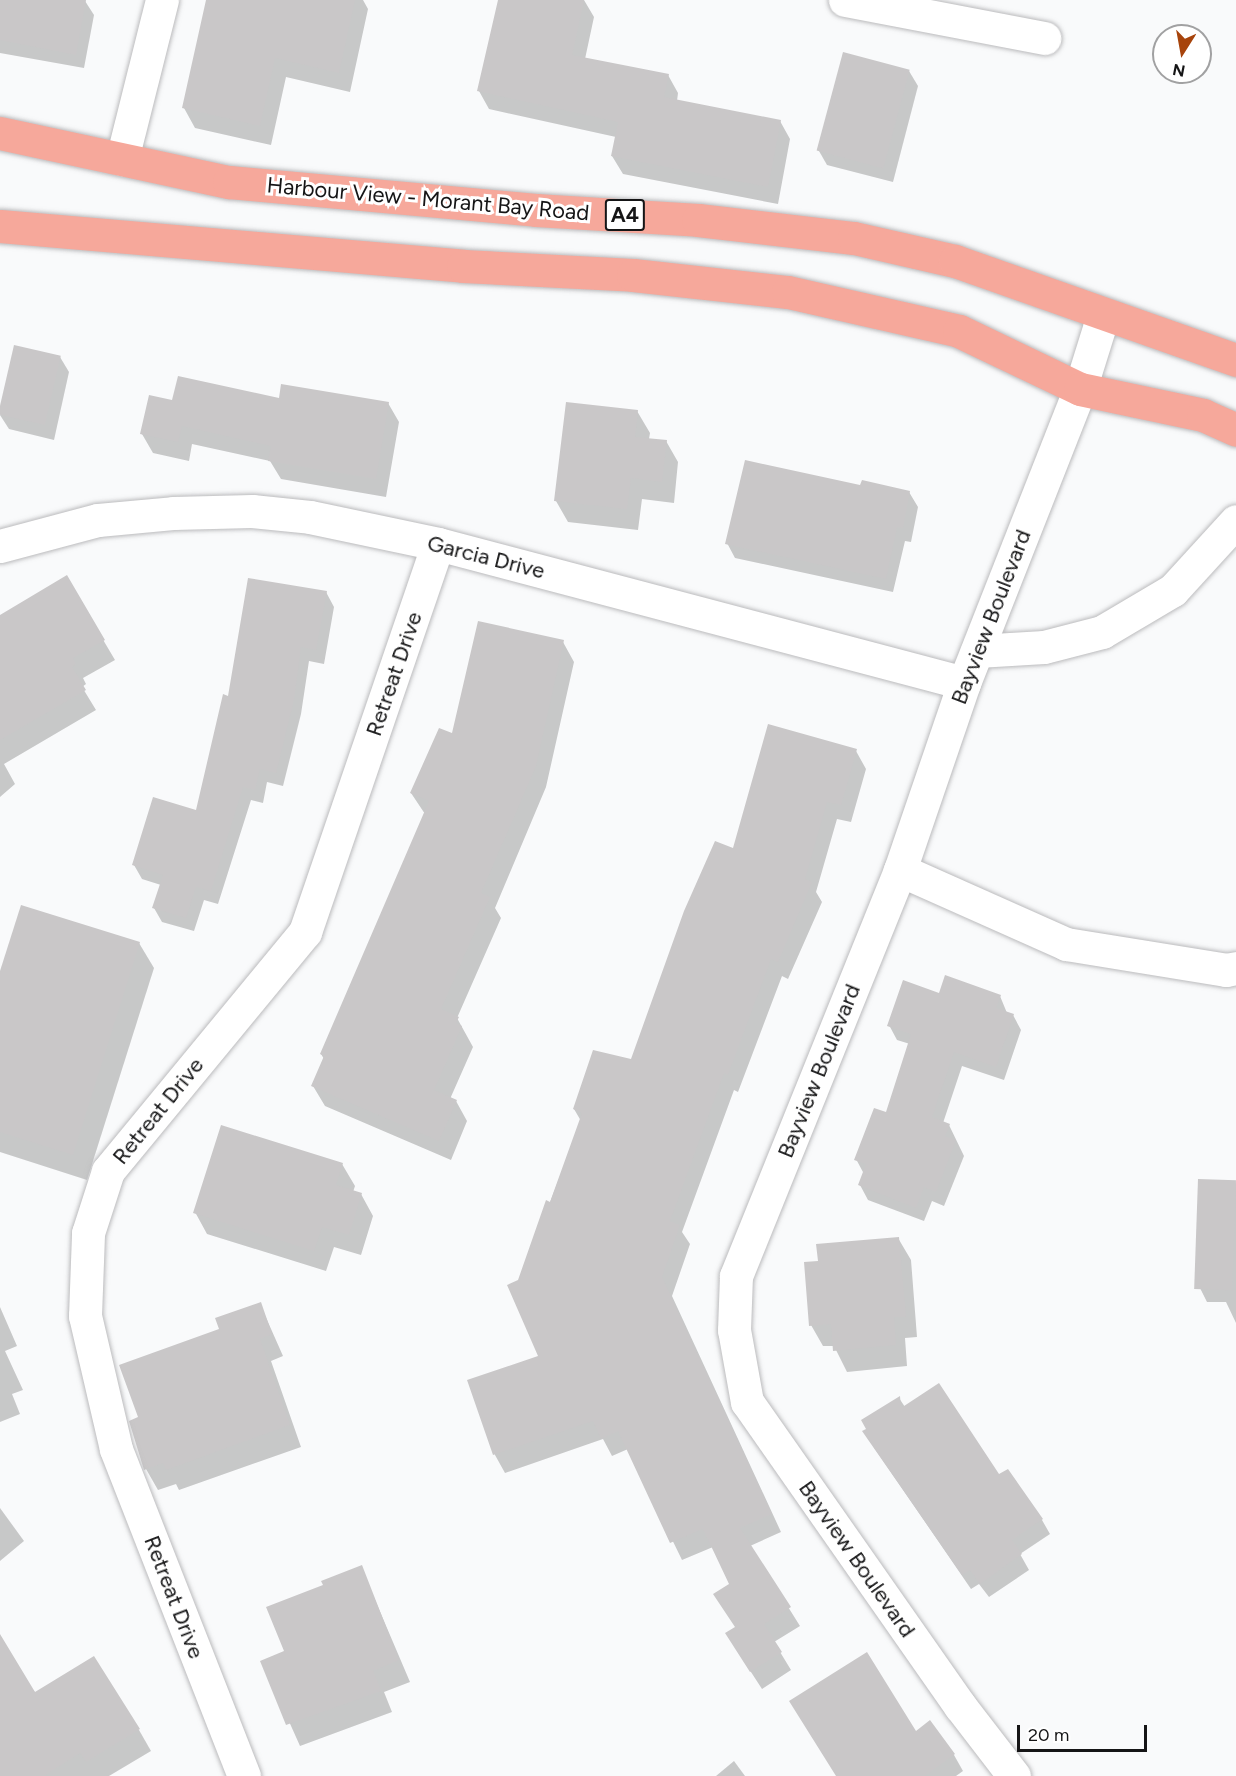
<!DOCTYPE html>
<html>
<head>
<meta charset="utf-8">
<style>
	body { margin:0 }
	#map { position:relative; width:1236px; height:1776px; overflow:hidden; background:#f9fafb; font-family:Figtree,sans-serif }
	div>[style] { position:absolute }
	.shadow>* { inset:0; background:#0003 }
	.building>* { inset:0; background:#c9c7c8; transform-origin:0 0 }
	.roads { filter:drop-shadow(0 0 2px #bbbbbd) drop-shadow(0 0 2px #bbbbbd) }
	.minor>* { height:33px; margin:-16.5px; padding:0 16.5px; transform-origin:16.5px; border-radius:16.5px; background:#fff }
	.highway>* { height:33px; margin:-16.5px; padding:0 16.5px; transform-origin:16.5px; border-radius:16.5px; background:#f6a89b }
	span { translate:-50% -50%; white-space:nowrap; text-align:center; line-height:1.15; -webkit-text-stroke:6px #fff; paint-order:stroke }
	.shield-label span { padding:2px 4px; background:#fff; border:2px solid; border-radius:4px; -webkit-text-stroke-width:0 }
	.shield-label { font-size:21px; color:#151516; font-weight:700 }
	.street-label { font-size:22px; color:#151516 }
	.north { position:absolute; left:1152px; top:24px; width:60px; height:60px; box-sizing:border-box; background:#fff; border:2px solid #a1a1a2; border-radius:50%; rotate:191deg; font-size:16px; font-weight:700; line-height:24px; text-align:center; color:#151516 }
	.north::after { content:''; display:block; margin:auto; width:21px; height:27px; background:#a7440c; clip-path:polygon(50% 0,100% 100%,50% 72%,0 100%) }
	.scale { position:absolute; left:1017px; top:1725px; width:130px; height:27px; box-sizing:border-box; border:3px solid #151516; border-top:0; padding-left:8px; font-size:18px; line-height:21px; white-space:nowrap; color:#151516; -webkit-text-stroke:4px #fff; paint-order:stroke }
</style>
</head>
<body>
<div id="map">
	<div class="shadow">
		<div style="clip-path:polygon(0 0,85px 1px,94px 15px,84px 68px,0 53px)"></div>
		<div style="clip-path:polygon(208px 0,363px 0,368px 9px,350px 92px,286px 77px,271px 145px,195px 128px,184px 108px)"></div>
		<div style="clip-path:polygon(499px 0,584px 0,594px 17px,585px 59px,668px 75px,678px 93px,677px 101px,780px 121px,790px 139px,778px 204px,623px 174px,612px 156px,616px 137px,489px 109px,479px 91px)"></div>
		<div style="clip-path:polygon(909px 71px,918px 86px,893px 182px,827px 165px,819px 151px)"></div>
		<div style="clip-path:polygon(60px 357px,69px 372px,54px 440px,9px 429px,0 415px)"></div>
		<div style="clip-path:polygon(280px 400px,388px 403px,399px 422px,386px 497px,281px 479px,270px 461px,192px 444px,189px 461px,153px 453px,142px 434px,174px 402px)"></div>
		<div style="clip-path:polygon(637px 411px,650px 433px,649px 439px,666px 441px,678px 462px,674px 503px,642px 499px,638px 530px,568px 522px,556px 501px)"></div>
		<div style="clip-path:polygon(862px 487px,909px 492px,918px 507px,911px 542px,905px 541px,893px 592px,735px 558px,727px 543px)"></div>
		<div style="clip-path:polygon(66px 577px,115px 660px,83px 678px,86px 684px,82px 687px,96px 710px,4px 764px,15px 784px,0 797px,0 616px)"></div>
		<div style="clip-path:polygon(326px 592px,334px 607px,324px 664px,309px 661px,301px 714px,283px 786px,267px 782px,263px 803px,251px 800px,218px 904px,204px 900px,194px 931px,162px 922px,154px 908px,161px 885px,142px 879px,134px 865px,198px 812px,229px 697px)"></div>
		<div style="clip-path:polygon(563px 642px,574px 662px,546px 787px,495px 908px,501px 918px,457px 1018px,473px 1047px,450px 1099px,456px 1101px,467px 1121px,451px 1160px,325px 1106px,313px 1086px,324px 1059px,321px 1054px,425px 814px,411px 793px,453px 735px)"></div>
		<div style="clip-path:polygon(856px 751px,866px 769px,851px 822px,837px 819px,816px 892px,822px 902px,788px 979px,782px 976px,738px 1092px,734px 1090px,682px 1232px,690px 1244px,672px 1296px,781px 1532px,750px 1546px,800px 1626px,774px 1642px,791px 1670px,762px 1689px,738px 1652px,730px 1585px,713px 1547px,682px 1560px,628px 1449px,612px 1456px,603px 1439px,505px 1473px,495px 1455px,469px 1381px,540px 1357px,520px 1281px,581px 1121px,574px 1109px,632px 1061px,734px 850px)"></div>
		<div style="clip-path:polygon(139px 943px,154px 968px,87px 1180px,0 1152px,0 976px)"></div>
		<div style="clip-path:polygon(940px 995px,1000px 996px,1007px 1013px,1013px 1015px,1021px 1030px,1004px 1080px,962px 1066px,943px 1123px,949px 1125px,964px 1156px,944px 1206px,932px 1201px,924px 1221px,868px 1200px,860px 1185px,864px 1174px,856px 1159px,887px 1114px,910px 1044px,897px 1040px,889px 1025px)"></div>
		<div style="clip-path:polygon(342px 1164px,355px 1186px,353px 1192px,361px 1194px,373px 1216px,361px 1255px,334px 1247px,326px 1271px,207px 1234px,195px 1212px)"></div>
		<div style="clip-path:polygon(1236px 1181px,1236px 1323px,1226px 1302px,1207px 1302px,1200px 1288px)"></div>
		<div style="clip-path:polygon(898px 1238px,911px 1260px,917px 1337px,905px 1338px,907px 1366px,847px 1372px,834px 1346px,823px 1346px,811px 1325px)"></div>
		<div style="clip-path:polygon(260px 1304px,283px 1356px,271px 1361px,301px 1447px,179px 1490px,176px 1484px,158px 1490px,146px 1469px,140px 1418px,221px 1330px)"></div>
		<div style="clip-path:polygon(0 1307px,17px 1346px,5px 1351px,23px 1390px,12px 1394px,20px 1414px,0 1422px)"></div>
		<div style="clip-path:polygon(899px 1398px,905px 1407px,998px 1476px,1042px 1520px,1050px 1534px,1020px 1554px,1029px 1570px,989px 1597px,979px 1584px,971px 1589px,873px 1446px)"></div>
		<div style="clip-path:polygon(0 1508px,24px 1541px,0 1561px)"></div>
		<div style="clip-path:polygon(361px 1567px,410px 1682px,384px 1692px,392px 1712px,300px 1746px,262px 1661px,286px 1652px,325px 1586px)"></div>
		<div style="clip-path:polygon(0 1679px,139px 1730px,151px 1751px,109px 1776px,0 1776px)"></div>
		<div style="clip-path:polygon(915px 1733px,954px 1755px,963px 1771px,956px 1776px,837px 1776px)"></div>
		<div style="clip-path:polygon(734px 1761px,745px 1776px,716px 1776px)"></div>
	</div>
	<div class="building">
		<div style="clip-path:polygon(0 0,86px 0,76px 55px,0 40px)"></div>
		<div style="clip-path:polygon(206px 0,355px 0,339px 73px,275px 58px,260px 126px,182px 108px)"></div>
		<div style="clip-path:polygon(498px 0,584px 0,572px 55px,669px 74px,664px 97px,781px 120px,768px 187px,611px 156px,618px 122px,477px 91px)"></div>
		<div style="left:843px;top:52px;width:69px;height:102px;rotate:15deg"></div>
		<div style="left:14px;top:345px;width:48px;height:71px;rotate:13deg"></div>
		<div style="clip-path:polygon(178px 376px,279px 398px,281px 384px,389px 402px,376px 479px,268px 461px,271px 446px,182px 426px,178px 442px,140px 434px,149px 395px,172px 400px)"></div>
		<div style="clip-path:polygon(566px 402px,638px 410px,635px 437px,667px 440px,662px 482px,631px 478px,627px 509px,554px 501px)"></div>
		<div style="clip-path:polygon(745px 460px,860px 485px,862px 480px,910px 491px,903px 528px,897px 527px,886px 579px,725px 544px)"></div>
		<div style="clip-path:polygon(67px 575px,105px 640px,73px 658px,76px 664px,72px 667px,86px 690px,0 740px,0 615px)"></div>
		<div style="clip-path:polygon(248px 578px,327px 591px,316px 650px,301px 647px,294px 700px,276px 773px,260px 769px,255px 790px,243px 787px,211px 891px,196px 887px,186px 918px,152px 908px,163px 875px,132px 865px,153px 797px,196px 810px,223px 694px,228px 696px)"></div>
		<div style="clip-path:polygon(478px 621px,564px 640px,536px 766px,481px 893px,490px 897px,441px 1009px,459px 1017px,456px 1023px,462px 1026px,434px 1090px,457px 1100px,439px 1141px,311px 1086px,324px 1056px,320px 1054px,429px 801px,410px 793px,439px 728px,452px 733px)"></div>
		<div style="clip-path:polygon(768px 724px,857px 749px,841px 805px,827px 802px,805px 879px,812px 882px,778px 962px,771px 959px,728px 1075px,724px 1073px,670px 1221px,680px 1225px,662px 1277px,772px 1514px,740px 1528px,791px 1607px,764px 1624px,782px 1652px,750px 1672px,725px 1633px,735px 1627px,713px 1594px,729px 1584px,703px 1529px,670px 1543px,618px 1431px,601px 1439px,593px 1421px,493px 1455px,467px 1380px,538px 1356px,507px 1285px,518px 1280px,546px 1200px,550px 1202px,582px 1113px,573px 1109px,593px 1050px,631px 1059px,684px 911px,715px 841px,733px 848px)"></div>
		<div style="clip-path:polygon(21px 905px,140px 942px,73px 1155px,0 1132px,0 971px)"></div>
		<div style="clip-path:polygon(945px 975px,1001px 995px,996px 1008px,1014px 1014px,996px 1067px,954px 1052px,932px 1117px,950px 1124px,945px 1136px,956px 1140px,936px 1192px,924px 1187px,916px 1208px,858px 1185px,866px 1164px,854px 1160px,874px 1108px,886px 1112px,911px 1034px,887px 1026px,903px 980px,939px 993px)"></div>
		<div style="clip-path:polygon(221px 1125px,343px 1163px,336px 1185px,362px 1193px,349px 1235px,322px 1227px,314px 1251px,193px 1213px)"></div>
		<div style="left:1198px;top:1179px;width:38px;height:110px;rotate:2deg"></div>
		<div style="clip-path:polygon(899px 1237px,906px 1317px,894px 1317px,896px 1345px,833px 1351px,831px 1324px,809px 1326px,804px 1262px,818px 1261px,816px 1244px)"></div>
		<div style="clip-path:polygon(261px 1302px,272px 1334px,260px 1339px,290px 1425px,166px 1470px,163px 1463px,144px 1470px,129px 1421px,138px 1417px,119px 1365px,219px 1329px,215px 1318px)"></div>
		<div style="clip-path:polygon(939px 1383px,999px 1474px,1008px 1469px,1043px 1519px,1012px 1540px,1022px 1554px,980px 1584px,970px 1570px,962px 1575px,862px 1431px,866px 1429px,861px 1420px,900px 1396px,901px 1408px)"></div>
		<div style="clip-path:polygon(362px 1565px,399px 1660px,373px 1671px,381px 1691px,286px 1725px,260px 1661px,284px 1651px,266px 1607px,323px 1585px,321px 1581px)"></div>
		<div style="clip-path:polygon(0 1634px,35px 1692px,94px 1656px,140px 1729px,86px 1762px,80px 1753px,44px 1776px,0 1776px)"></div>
		<div style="clip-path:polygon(867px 1652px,916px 1731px,930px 1720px,955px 1754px,925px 1776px,836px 1776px,789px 1701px)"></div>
	</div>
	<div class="roads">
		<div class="minor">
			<div style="left:845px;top:0;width:203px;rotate:10.8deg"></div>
			<div style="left:122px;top:159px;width:164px;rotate:-75.9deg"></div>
			<div style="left:0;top:546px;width:101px;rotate:-14.9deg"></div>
			<div style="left:98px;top:520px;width:75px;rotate:-5.3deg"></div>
			<div style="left:173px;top:513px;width:79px;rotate:-1.5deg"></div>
			<div style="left:252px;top:511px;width:58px;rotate:5.9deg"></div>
			<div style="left:310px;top:517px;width:131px;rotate:11.9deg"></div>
			<div style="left:438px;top:544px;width:544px;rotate:14.8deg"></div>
			<div style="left:977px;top:651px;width:67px;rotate:-3.4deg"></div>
			<div style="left:1044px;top:647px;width:60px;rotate:-14.5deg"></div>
			<div style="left:1102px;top:632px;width:82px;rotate:-30.6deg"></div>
			<div style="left:1173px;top:590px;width:93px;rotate:-47.6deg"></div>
			<div style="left:900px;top:870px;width:182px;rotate:24deg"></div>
			<div style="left:1066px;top:944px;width:162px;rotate:9.2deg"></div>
			<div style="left:1226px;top:970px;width:10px;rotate:-11deg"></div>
			<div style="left:244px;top:1776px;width:351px;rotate:-111.4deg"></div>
			<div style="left:116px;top:1449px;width:137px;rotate:-103.1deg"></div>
			<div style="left:85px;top:1316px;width:83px;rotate:-87.9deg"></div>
			<div style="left:88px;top:1233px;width:65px;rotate:-72.1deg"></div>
			<div style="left:108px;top:1171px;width:310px;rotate:-50.5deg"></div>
			<div style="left:305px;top:932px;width:410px;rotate:-71.1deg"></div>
			<div style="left:1014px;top:1776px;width:88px;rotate:-127.6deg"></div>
			<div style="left:960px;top:1706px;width:371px;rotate:-125deg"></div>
			<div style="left:747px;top:1402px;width:73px;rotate:-100.2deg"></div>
			<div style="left:734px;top:1330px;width:54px;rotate:-87.9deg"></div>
			<div style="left:736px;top:1276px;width:438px;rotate:-68deg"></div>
			<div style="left:900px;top:870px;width:198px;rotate:-71.1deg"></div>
			<div style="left:964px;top:683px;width:316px;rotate:-68.5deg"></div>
			<div style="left:1080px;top:389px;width:77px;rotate:-72.7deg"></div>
		</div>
		<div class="highway">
			<div style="left:0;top:133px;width:234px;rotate:12.1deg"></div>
			<div style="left:229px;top:182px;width:308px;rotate:5.2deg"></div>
			<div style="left:536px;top:210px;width:162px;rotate:3.5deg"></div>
			<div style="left:698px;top:220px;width:157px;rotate:6.6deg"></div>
			<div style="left:854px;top:238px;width:104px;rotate:12.8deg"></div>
			<div style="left:955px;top:261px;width:298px;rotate:19.4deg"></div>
			<div style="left:0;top:226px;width:465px;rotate:4.9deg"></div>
			<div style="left:463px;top:266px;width:170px;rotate:3deg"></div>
			<div style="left:633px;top:275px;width:156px;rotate:6.3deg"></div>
			<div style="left:788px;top:292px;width:175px;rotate:12.8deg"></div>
			<div style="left:959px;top:331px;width:134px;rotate:25.6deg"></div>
			<div style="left:1080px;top:389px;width:126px;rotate:11.9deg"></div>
			<div style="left:1203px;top:415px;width:36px;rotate:24deg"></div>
		</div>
	</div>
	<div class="shield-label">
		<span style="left:625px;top:215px">A4</span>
	</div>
	<div class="street-label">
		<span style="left:428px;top:199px;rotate:5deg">Harbour View - Morant Bay Road</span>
		<span style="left:486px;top:557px;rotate:14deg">Garcia Drive</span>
		<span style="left:991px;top:617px;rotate:-69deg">Bayview Boulevard</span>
		<span style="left:394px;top:674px;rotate:-71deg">Retreat Drive</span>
		<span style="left:819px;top:1071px;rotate:-68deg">Bayview Boulevard</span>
		<span style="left:158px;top:1111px;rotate:-51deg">Retreat Drive</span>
		<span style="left:857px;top:1559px;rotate:55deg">Bayview Boulevard</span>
		<span style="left:174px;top:1597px;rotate:69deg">Retreat Drive</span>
	</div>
	<div class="north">N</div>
	<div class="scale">20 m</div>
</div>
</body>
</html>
